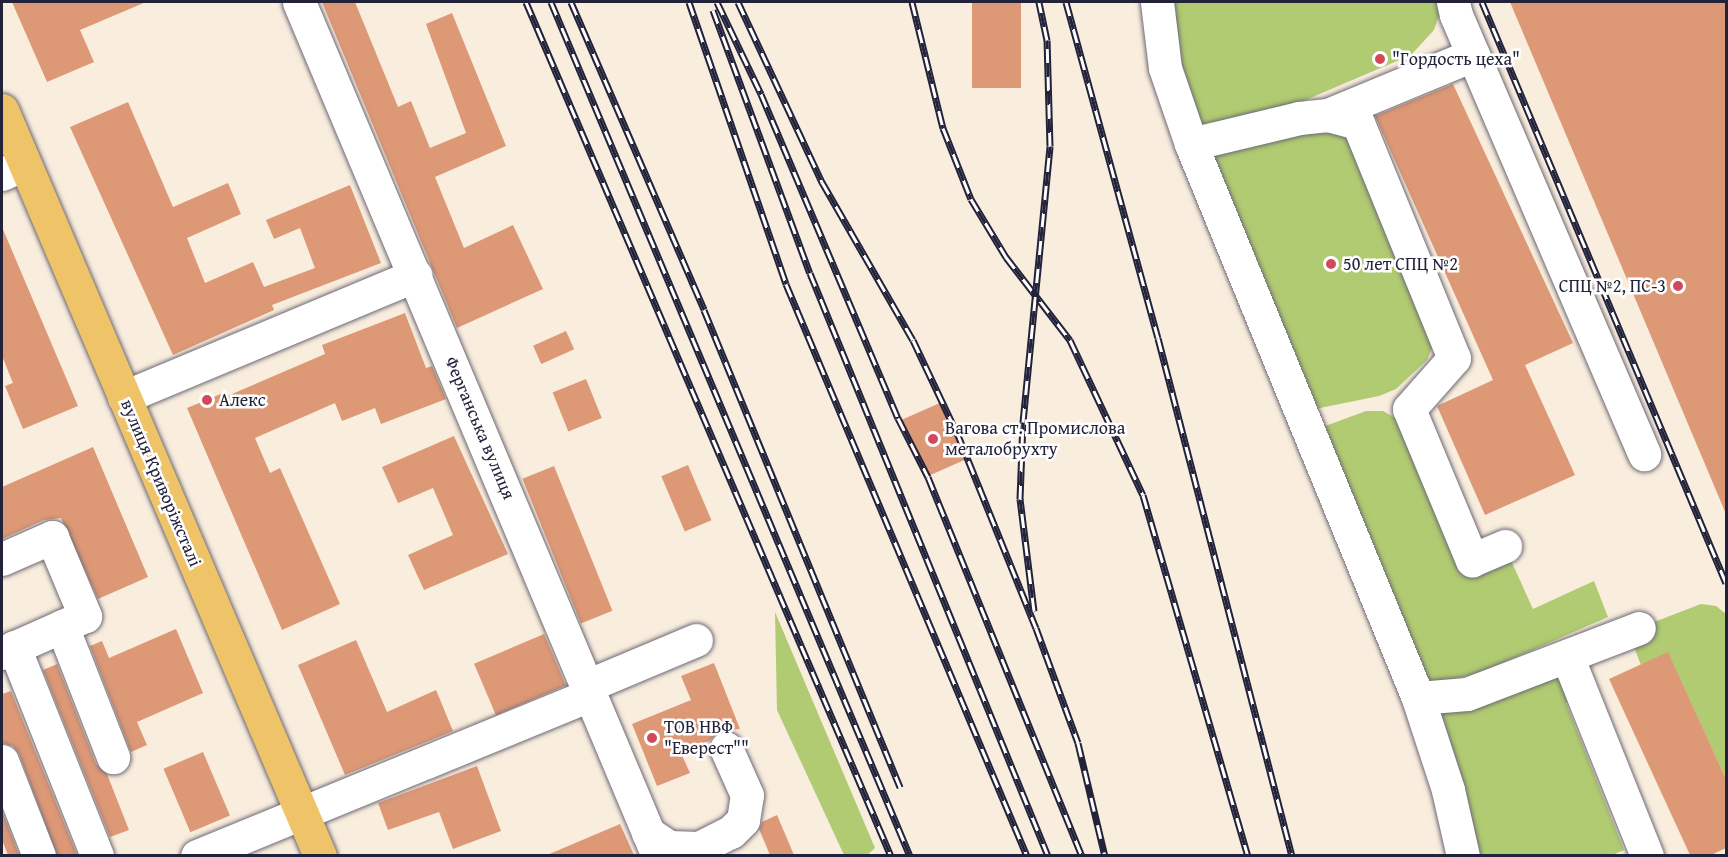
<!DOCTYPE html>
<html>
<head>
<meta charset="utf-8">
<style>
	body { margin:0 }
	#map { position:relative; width:1728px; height:857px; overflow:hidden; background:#f9edde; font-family:"Gentium Book Plus",serif }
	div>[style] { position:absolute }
	.green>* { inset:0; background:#b0cb71 }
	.building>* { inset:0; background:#dd9876; transform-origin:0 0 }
	.roads { filter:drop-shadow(0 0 2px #6d6974) drop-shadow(0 0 2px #6d6974) }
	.minor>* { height:33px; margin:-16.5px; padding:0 16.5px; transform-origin:16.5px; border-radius:16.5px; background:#fff }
	.major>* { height:33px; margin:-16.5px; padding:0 16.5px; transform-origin:16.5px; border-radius:16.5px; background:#efc469 }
	.rail>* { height:7px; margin-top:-3.5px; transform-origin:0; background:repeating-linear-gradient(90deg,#fff 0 14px,#22223b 0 28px); box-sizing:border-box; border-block:2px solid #22223b }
	.dots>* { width:16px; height:16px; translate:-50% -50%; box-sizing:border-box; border:3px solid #fff; border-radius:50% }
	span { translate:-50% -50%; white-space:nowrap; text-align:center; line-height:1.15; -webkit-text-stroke:5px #fff; paint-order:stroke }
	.poi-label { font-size:18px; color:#22223b }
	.left { translate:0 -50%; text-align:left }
	.right { translate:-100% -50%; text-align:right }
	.street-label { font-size:18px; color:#22223b }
	.frame { position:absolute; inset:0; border:3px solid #22223b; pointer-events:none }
</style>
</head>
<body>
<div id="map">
	<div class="green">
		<div style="clip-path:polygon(1157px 2px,1439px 2px,1441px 10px,1434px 30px,1411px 55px,1275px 113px,1185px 126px)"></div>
		<div style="clip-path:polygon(1299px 125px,1352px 135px,1435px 342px,1427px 360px,1396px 389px,1379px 396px,1310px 410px,1202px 150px)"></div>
		<div style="clip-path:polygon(1366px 411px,1383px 411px,1397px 419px,1466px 571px,1508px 554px,1533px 609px,1594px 581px,1608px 617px,1482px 672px,1415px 689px,1309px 432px)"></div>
		<div style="clip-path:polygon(1701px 604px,1716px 606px,1726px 614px,1726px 779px,1668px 653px,1641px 665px,1628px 632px)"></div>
		<div style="clip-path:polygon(775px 612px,875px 848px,867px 855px,844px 855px,777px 710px)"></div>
		<div style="clip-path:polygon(1555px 677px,1567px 682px,1577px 697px,1566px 703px,1624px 850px,1610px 856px,1461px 855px,1421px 707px)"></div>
	</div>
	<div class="building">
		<div style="clip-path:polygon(12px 2px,146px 2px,80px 30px,94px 62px,47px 82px)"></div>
		<div style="clip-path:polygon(322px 2px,355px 2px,398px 107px,411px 101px,430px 148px,466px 133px,426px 24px,452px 13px,506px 146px,435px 177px,464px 248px,513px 225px,543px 289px,457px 328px)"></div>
		<div style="left:972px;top:2px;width:49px;height:86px"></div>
		<div style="clip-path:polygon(1510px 2px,1726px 2px,1726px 514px)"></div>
		<div style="clip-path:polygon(1453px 84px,1573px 343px,1525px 365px,1575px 475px,1485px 515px,1437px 406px,1493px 380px,1375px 116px)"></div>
		<div style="clip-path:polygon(128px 102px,173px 207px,228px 183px,241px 214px,187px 238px,205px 283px,253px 262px,264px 287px,315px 268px,300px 228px,274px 239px,266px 220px,350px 185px,381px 263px,272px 305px,274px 310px,173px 355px,70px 127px)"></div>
		<div style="clip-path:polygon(2px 227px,78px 406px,23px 429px,5px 386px,13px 383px,2px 356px)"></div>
		<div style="clip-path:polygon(405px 313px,426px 368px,432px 366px,446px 399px,381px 424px,375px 408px,342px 421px,335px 403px,255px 438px,270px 473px,280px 468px,340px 604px,282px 630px,187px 408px,223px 393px,225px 397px,325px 354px,322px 345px)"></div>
		<div style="left:566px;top:331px;width:20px;height:36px;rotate:66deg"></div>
		<div style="left:586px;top:379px;width:42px;height:36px;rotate:68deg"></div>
		<div style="left:942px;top:402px;width:62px;height:47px;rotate:66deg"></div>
		<div style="clip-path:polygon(454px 436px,508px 554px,424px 590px,408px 555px,453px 535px,433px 488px,398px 503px,382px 467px)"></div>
		<div style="clip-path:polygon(93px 447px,148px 577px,98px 599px,61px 518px,44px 520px,2px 539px,2px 487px)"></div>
		<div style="left:688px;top:465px;width:60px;height:29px;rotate:67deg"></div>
		<div style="left:554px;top:466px;width:156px;height:34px;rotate:68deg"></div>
		<div style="clip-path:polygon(176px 629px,203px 693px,137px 722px,147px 745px,131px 752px,90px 646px,102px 641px,109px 658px)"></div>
		<div style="left:544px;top:634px;width:56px;height:76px;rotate:67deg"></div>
		<div style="clip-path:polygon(356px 640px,387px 712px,436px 690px,453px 731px,345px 775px,298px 665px)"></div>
		<div style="clip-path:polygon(1668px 652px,1726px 779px,1726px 848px,1711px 855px,1690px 855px,1609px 679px)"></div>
		<div style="clip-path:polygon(714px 663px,740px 729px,719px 731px,709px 741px,681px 753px,690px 773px,657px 786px,632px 724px,691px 700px,681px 676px)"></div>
		<div style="clip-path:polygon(57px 664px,96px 764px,107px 774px,129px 830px,110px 837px,43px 670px)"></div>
		<div style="clip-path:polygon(11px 691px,77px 855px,57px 855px,19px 754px,13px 746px,2px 743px,2px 694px)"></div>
		<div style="left:203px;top:752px;width:69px;height:43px;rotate:67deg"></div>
		<div style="clip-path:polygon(477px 766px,501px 831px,453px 849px,439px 812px,388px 830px,378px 803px)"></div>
		<div style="clip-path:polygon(2px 811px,19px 855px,8px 855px,2px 840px)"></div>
		<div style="clip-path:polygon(777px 815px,794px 855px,770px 855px,759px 829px,762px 822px)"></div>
		<div style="clip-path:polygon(620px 824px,634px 855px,547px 855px)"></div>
	</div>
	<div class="roads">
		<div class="minor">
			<div style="left:299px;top:2px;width:926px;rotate:67.2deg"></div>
			<div style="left:1157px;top:2px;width:66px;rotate:83.1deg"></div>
			<div style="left:1165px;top:68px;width:80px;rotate:71.1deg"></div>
			<div style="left:1191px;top:144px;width:111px;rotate:-13.5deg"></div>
			<div style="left:1299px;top:118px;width:29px;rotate:-6deg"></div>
			<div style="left:1328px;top:115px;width:31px;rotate:15deg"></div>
			<div style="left:1358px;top:123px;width:254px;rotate:67.8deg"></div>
			<div style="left:1454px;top:358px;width:68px;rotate:131.4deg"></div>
			<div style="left:1409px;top:409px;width:164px;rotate:67.4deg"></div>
			<div style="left:1472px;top:560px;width:36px;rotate:-23deg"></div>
			<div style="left:1453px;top:2px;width:13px;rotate:77deg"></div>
			<div style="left:1456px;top:15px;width:478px;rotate:66.8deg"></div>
			<div style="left:1328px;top:115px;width:157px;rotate:-22.5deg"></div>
			<div style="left:1191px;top:144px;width:599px;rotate:67.72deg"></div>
			<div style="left:1418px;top:698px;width:49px;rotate:-4.7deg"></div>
			<div style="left:1467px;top:694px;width:184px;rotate:-21deg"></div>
			<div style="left:2px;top:174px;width:24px;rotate:-24deg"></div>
			<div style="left:124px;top:397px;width:316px;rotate:-22.7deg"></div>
			<div style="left:2px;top:559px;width:55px;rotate:-23.7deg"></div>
			<div style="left:52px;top:537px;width:86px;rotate:67.3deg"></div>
			<div style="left:85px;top:616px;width:91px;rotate:156deg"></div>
			<div style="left:62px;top:626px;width:141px;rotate:68.7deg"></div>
			<div style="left:14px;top:647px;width:225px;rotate:68.3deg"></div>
			<div style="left:1567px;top:656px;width:215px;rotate:68.2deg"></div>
			<div style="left:1418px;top:698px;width:97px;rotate:71.9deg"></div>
			<div style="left:1448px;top:790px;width:68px;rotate:77.2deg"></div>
			<div style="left:2px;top:761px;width:102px;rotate:68.7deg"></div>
			<div style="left:648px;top:833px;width:25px;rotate:34deg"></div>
			<div style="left:669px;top:847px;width:30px;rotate:2deg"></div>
			<div style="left:699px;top:848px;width:36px;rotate:-27deg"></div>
			<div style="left:731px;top:832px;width:17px;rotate:-45deg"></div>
			<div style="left:743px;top:820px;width:25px;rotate:-81deg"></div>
			<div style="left:747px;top:795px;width:51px;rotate:-114.1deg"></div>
			<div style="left:197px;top:856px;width:417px;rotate:-22.3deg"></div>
			<div style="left:583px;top:698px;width:14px;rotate:-65deg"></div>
			<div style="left:589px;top:685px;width:116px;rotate:-22.8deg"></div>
		</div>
		<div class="major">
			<div style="left:2px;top:110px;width:811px;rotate:66.91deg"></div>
		</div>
	</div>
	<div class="rail">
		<div style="left:526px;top:2px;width:929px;rotate:66.86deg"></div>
		<div style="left:551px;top:2px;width:926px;rotate:67.2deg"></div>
		<div style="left:571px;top:2px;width:335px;rotate:66.6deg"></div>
		<div style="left:704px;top:310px;width:516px;rotate:67.66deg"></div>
		<div style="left:689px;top:2px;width:298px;rotate:71deg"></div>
		<div style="left:786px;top:284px;width:621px;rotate:67.15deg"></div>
		<div style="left:717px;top:2px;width:102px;rotate:64.4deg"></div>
		<div style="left:761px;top:94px;width:352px;rotate:67.1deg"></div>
		<div style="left:898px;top:418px;width:66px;rotate:63deg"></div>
		<div style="left:928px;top:477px;width:409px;rotate:67.9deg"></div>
		<div style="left:738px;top:2px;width:199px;rotate:65deg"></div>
		<div style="left:822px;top:182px;width:182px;rotate:60.1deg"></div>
		<div style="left:913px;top:340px;width:105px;rotate:64.7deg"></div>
		<div style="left:958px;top:435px;width:208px;rotate:68deg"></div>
		<div style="left:1036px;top:628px;width:122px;rotate:69.9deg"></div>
		<div style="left:1078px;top:743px;width:116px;rotate:76.6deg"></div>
		<div style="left:912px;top:2px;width:130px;rotate:76.2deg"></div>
		<div style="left:943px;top:128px;width:76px;rotate:68.5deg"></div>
		<div style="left:971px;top:199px;width:68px;rotate:58.9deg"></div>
		<div style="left:1006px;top:257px;width:105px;rotate:52.4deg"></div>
		<div style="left:1070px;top:340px;width:171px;rotate:64.8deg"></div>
		<div style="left:1143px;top:495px;width:376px;rotate:73.8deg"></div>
		<div style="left:1066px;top:2px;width:348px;rotate:74.7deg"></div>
		<div style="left:1158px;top:338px;width:535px;rotate:75.5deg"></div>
		<div style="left:1482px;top:2px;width:630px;rotate:67.22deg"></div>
		<div style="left:713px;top:10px;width:280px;rotate:69.8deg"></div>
		<div style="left:810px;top:273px;width:630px;rotate:67.79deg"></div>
		<div style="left:1034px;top:611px;width:113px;rotate:-97.1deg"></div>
		<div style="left:1020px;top:499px;width:77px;rotate:-87.8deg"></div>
		<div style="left:1023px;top:422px;width:277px;rotate:-84.4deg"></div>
		<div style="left:1050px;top:146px;width:106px;rotate:-91.6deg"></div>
		<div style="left:1047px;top:40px;width:39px;rotate:-102deg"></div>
	</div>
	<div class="dots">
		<div style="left:1380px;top:59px;background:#d1495b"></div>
		<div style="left:1331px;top:264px;background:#d1495b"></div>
		<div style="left:1678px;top:286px;background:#d1495b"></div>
		<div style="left:207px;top:400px;background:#d1495b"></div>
		<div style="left:933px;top:439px;background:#d1495b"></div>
		<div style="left:652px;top:738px;background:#d1495b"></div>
	</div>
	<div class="poi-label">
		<span class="left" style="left:1392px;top:59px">"Гордость цеха"</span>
		<span class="left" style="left:1343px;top:264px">50 лет СПЦ №2</span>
		<span class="right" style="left:1666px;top:286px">СПЦ №2, ПС-3</span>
		<span class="left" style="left:219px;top:400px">Алекс</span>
		<span class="left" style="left:945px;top:439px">Вагова ст. Промислова<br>металобрухту</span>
		<span class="left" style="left:664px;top:738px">ТОВ НВФ<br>"Еверест""</span>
	</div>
	<div class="street-label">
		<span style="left:480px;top:428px;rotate:67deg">Ферганська вулиця</span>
		<span style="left:161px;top:483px;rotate:67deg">вулиця Криворіжсталі</span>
	</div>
	<div class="frame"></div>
</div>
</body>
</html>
